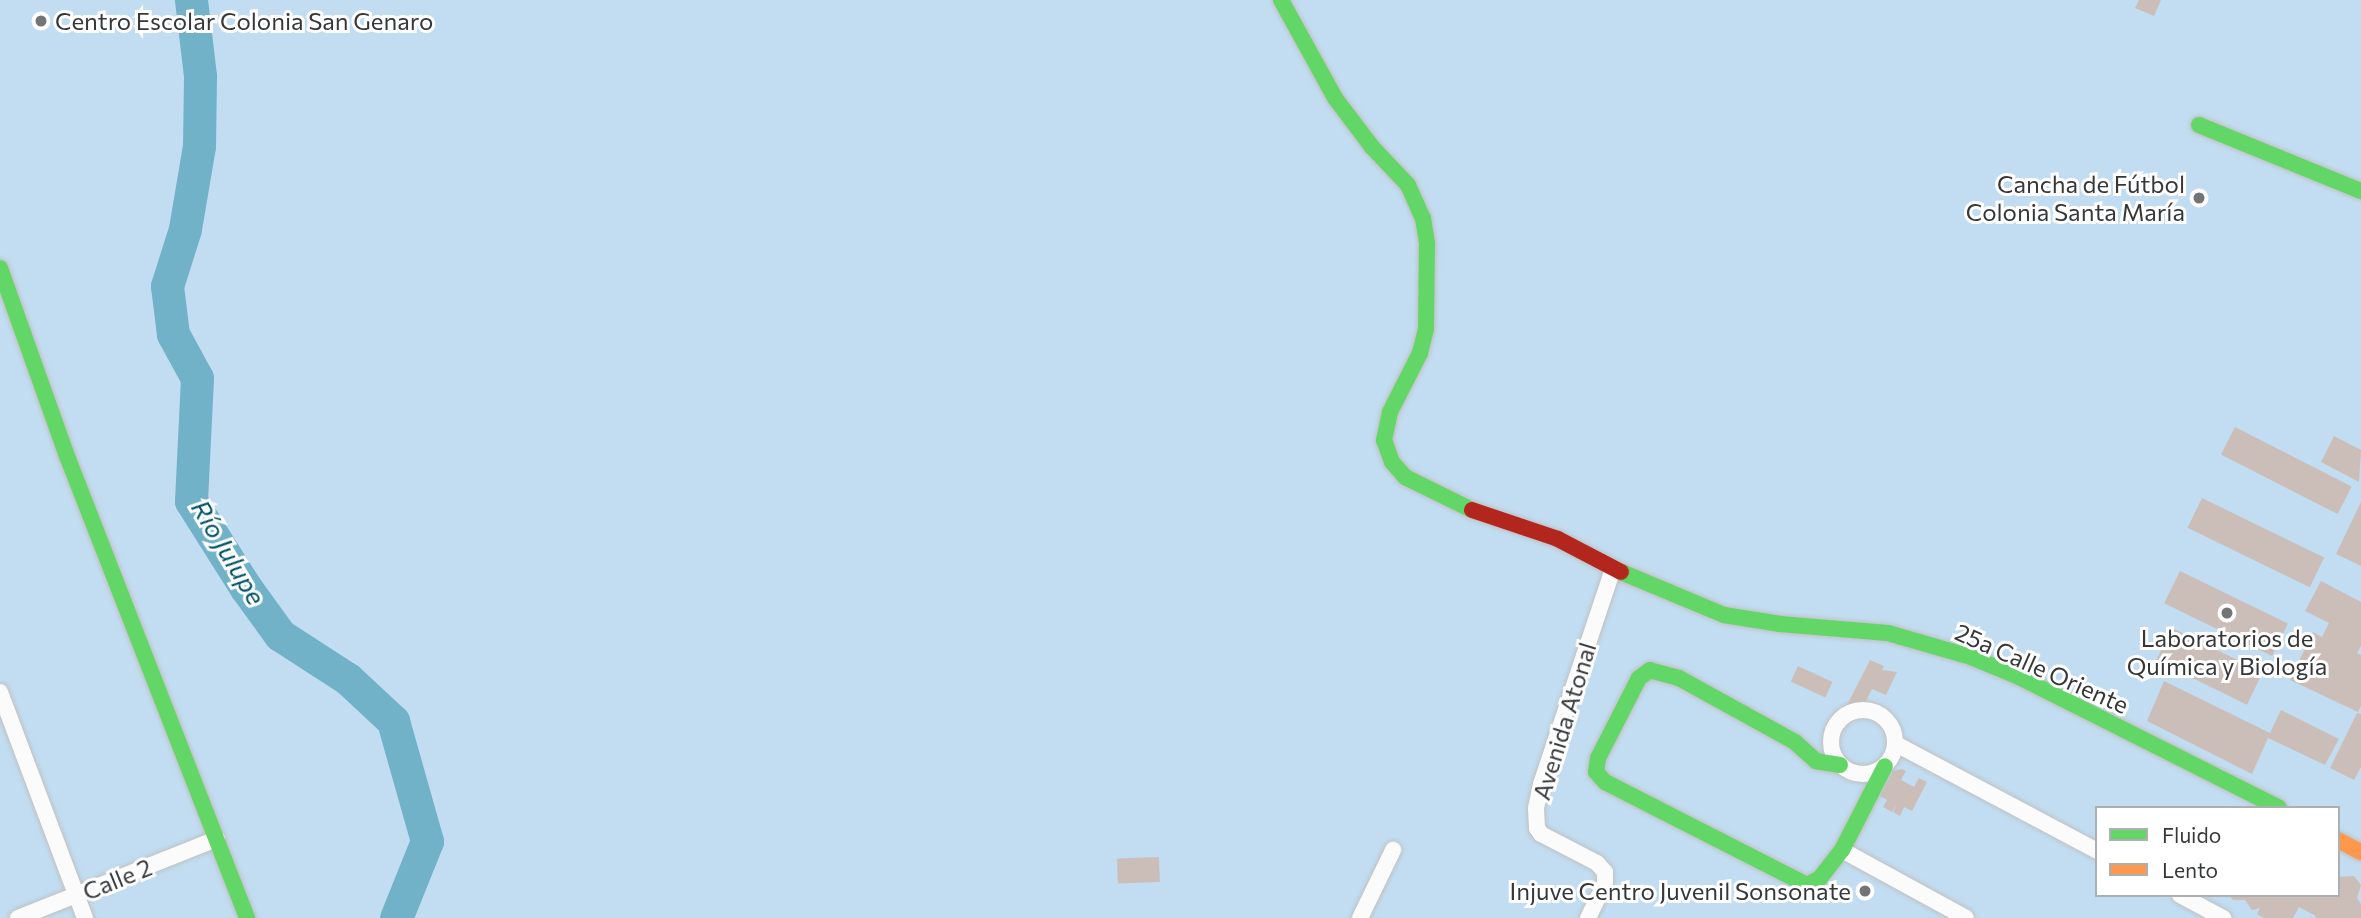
<!DOCTYPE html>
<html>
<head>
<meta charset="utf-8">
<style>
	body { margin:0 }
	#map { position:relative; width:2361px; height:918px; overflow:hidden; background:#e2e4e6; font-family:Commissioner,sans-serif }
	div>[style] { position:absolute }
	.green>* { inset:0; background:#c2ddf2 }
	.river>* { height:33px; margin:-16.5px; padding:0 16.5px; transform-origin:16.5px; border-radius:16.5px; background:#71b2c9 }
	.building>* { inset:0; background:#cbbeb8; transform-origin:0 0 }
	.roads { filter:drop-shadow(0 0 2px #bfc1c2) drop-shadow(0 0 2px #bfc1c2) }
	.street>* { height:16px; margin:-8px; padding:0 8px; transform-origin:8px; border-radius:8px; background:#fbfbfb }
	.street>.ring { margin:-8px; padding:0; box-sizing:content-box; background:none; border:16px solid #fbfbfb; border-radius:50% }
	.fast>* { height:16px; margin:-8px; padding:0 8px; transform-origin:8px; border-radius:8px; background:#63d668 }
	.slow>* { height:16px; margin:-8px; padding:0 8px; transform-origin:8px; border-radius:8px; background:#ff974d }
	.jam>* { height:16px; margin:-8px; padding:0 8px; transform-origin:8px; border-radius:8px; background:#b3261e }
	.dots>* { width:19px; height:19px; translate:-50% -50%; box-sizing:border-box; border:4px solid #fff; border-radius:50% }
	span { translate:-50% -50%; white-space:nowrap; text-align:center; line-height:1.15; -webkit-text-stroke:6px #fff; paint-order:stroke }
	.poi-label { font-size:24px; color:#353739 }
	.left { translate:0 -50%; text-align:left }
	.right { translate:-100% -50%; text-align:right }
	.street-label { font-size:24px; color:#353739 }
	.water-label { font-size:26px; color:#005268; font-style:italic }
	.legend { position:absolute; left:2095px; top:806px; width:245px; height:91px; box-sizing:border-box; background:#fff; border:2px solid #aeafb0; margin:0; padding:9px 12px; list-style:none; font-size:21px; color:#353739 }
	.legend li { display:flex; align-items:center; gap:14px; height:35px }
	.legend b { width:35px; border:2px solid #aeafb0 }
</style>
</head>
<body>
<div id="map">
	<div class="green">
		<div style="clip-path:polygon(evenodd,0 0,2361px 0,2361px 918px,0 918px,0 0,2097px 808px,2338px 808px,2338px 895px,2097px 895px,2097px 808px)"></div>
	</div>
	<div class="river">
		<div style="left:191px;top:0;width:77px;rotate:83.2deg"></div>
		<div style="left:200px;top:76px;width:70px;rotate:90.8deg"></div>
		<div style="left:199px;top:146px;width:84px;rotate:99.6deg"></div>
		<div style="left:185px;top:229px;width:60px;rotate:107.5deg"></div>
		<div style="left:167px;top:286px;width:48px;rotate:82.9deg"></div>
		<div style="left:173px;top:334px;width:50px;rotate:61.4deg"></div>
		<div style="left:197px;top:378px;width:123px;rotate:92.8deg"></div>
		<div style="left:191px;top:501px;width:103px;rotate:57.7deg"></div>
		<div style="left:246px;top:588px;width:58px;rotate:54.1deg"></div>
		<div style="left:280px;top:635px;width:81px;rotate:32.9deg"></div>
		<div style="left:348px;top:679px;width:62px;rotate:43deg"></div>
		<div style="left:393px;top:721px;width:125px;rotate:74.2deg"></div>
		<div style="left:427px;top:841px;width:83px;rotate:111.9deg"></div>
	</div>
	<div class="building">
		<div style="clip-path:polygon(2139px 0,2161px 0,2154px 16px,2135px 8px)"></div>
		<div style="left:2235px;top:427px;width:131px;height:31px;rotate:27deg"></div>
		<div style="clip-path:polygon(2334px 436px,2361px 450px,2359px 482px,2321px 462px)"></div>
		<div style="left:2202px;top:498px;width:136px;height:33px;rotate:26deg"></div>
		<div style="clip-path:polygon(2361px 502px,2361px 566px,2336px 554px)"></div>
		<div style="left:2180px;top:571px;width:120px;height:36px;rotate:26deg"></div>
		<div style="clip-path:polygon(2321px 581px,2361px 602px,2361px 646px,2357px 653px,2361px 655px,2361px 706px,2358px 712px,2290px 680px,2313px 632px,2322px 637px,2329px 623px,2305px 611px)"></div>
		<div style="left:2172px;top:628px;width:101px;height:36px;rotate:26deg"></div>
		<div style="clip-path:polygon(1870px 660px,1884px 666px,1882px 670px,1897px 672px,1886px 695px,1872px 689px,1864px 705px,1846px 707px)"></div>
		<div style="left:1798px;top:666px;width:38px;height:17px;rotate:25deg"></div>
		<div style="clip-path:polygon(2164px 681px,2270px 733px,2281px 710px,2339px 739px,2325px 765px,2268px 738px,2252px 774px,2147px 721px)"></div>
		<div style="clip-path:polygon(2357px 713px,2361px 714px,2361px 767px,2354px 780px,2330px 768px)"></div>
		<div style="clip-path:polygon(1902px 769px,1906px 771px,1901px 780px,1914px 787px,1919px 778px,1927px 782px,1912px 811px,1904px 807px,1900px 816px,1893px 812px,1897px 804px,1892px 812px,1883px 807px,1887px 800px,1880px 796px,1893px 771px)"></div>
		<div style="left:1159px;top:857px;width:25px;height:42px;rotate:88deg"></div>
		<div style="clip-path:polygon(2354px 876px,2361px 885px,2357px 898px,2361px 904px,2361px 918px,2315px 918px,2316px 916px,2299px 907px,2293px 918px,2264px 918px,2257px 914px,2260px 908px,2252px 910px,2245px 900px,2233px 900px,2229px 895px,2338px 895px,2338px 877px)"></div>
	</div>
	<div class="roads">
		<div class="street">
			<div style="left:0;top:692px;width:241px;rotate:69.4deg"></div>
			<div class="ring" style="left:1831px;top:710px;width:48px;height:48px"></div>
			<div style="left:1896px;top:744px;width:228px;rotate:28deg"></div>
			<div style="left:1842px;top:850px;width:141px;rotate:28.7deg"></div>
			<div style="left:2180px;top:895px;width:49px;rotate:28.1deg"></div>
			<div style="left:18px;top:918px;width:214px;rotate:-21.7deg"></div>
			<div style="left:1360px;top:918px;width:76px;rotate:-64.1deg"></div>
			<div style="left:1588px;top:918px;width:39px;rotate:-64deg"></div>
			<div style="left:1605px;top:883px;width:11px;rotate:-90deg"></div>
			<div style="left:1605px;top:872px;width:12px;rotate:-132deg"></div>
			<div style="left:1597px;top:863px;width:63px;rotate:-152.6deg"></div>
			<div style="left:1541px;top:834px;width:7px;rotate:-124deg"></div>
			<div style="left:1537px;top:828px;width:20px;rotate:-93deg"></div>
			<div style="left:1536px;top:808px;width:25px;rotate:-78deg"></div>
			<div style="left:1541px;top:784px;width:227px;rotate:-71.5deg"></div>
		</div>
		<div class="fast">
			<div style="left:1281px;top:0;width:112px;rotate:61.1deg"></div>
			<div style="left:1335px;top:98px;width:61px;rotate:52.9deg"></div>
			<div style="left:1372px;top:147px;width:52px;rotate:46.5deg"></div>
			<div style="left:1408px;top:185px;width:36px;rotate:66deg"></div>
			<div style="left:1423px;top:218px;width:25px;rotate:81deg"></div>
			<div style="left:1427px;top:243px;width:86px;rotate:90.7deg"></div>
			<div style="left:1426px;top:329px;width:25px;rotate:104deg"></div>
			<div style="left:1420px;top:353px;width:66px;rotate:117deg"></div>
			<div style="left:1390px;top:412px;width:29px;rotate:102deg"></div>
			<div style="left:1384px;top:440px;width:23px;rotate:70deg"></div>
			<div style="left:1392px;top:462px;width:20px;rotate:49deg"></div>
			<div style="left:1405px;top:477px;width:75px;rotate:26.2deg"></div>
			<div style="left:2199px;top:125px;width:175px;rotate:22.2deg"></div>
			<div style="left:0;top:268px;width:200px;rotate:70.4deg"></div>
			<div style="left:67px;top:456px;width:496px;rotate:68.7deg"></div>
			<div style="left:1621px;top:572px;width:112px;rotate:22.7deg"></div>
			<div style="left:1724px;top:615px;width:57px;rotate:9.1deg"></div>
			<div style="left:1780px;top:624px;width:108px;rotate:4.8deg"></div>
			<div style="left:1888px;top:633px;width:86px;rotate:16.1deg"></div>
			<div style="left:1971px;top:657px;width:50px;rotate:22.4deg"></div>
			<div style="left:2017px;top:676px;width:293px;rotate:26.7deg"></div>
			<div style="left:1840px;top:765px;width:24px;rotate:-171deg"></div>
			<div style="left:1816px;top:761px;width:28px;rotate:-138deg"></div>
			<div style="left:1795px;top:742px;width:132px;rotate:-151.1deg"></div>
			<div style="left:1679px;top:678px;width:30px;rotate:-165deg"></div>
			<div style="left:1650px;top:670px;width:14px;rotate:144deg"></div>
			<div style="left:1639px;top:678px;width:90px;rotate:117.1deg"></div>
			<div style="left:1598px;top:758px;width:14px;rotate:98deg"></div>
			<div style="left:1596px;top:772px;width:13px;rotate:48deg"></div>
			<div style="left:1605px;top:782px;width:227px;rotate:27deg"></div>
			<div style="left:1807px;top:885px;width:15px;rotate:-28deg"></div>
			<div style="left:1820px;top:878px;width:36px;rotate:-52deg"></div>
			<div style="left:1842px;top:850px;width:94px;rotate:-62.9deg"></div>
		</div>
		<div class="slow">
			<div style="left:2338px;top:840px;width:26px;rotate:28deg"></div>
		</div>
		<div class="jam">
			<div style="left:1472px;top:510px;width:91px;rotate:18.6deg"></div>
			<div style="left:1558px;top:539px;width:71px;rotate:27.6deg"></div>
		</div>
	</div>
	<div class="dots">
		<div style="left:41px;top:21px;background:#727476"></div>
		<div style="left:2199px;top:198px;background:#727476"></div>
		<div style="left:2227px;top:613px;background:#727476"></div>
		<div style="left:1865px;top:891px;background:#727476"></div>
	</div>
	<div class="poi-label">
		<span class="left" style="left:55px;top:21px">Centro Escolar Colonia San Genaro</span>
		<span class="right" style="left:2185px;top:198px">Cancha de Fútbol<br>Colonia Santa María</span>
		<span style="left:2227px;top:652px">Laboratorios de<br>Química y Biología</span>
		<span class="right" style="left:1851px;top:891px">Injuve Centro Juvenil Sonsonate</span>
	</div>
	<div class="street-label">
		<span style="left:2042px;top:668px;rotate:24deg">25a Calle Oriente</span>
		<span style="left:1564px;top:721px;rotate:-73deg">Avenida Atonal</span>
		<span style="left:117px;top:879px;rotate:-22deg">Calle 2</span>
	</div>
	<div class="water-label">
		<span style="left:229px;top:552px;rotate:59deg">Río Julupe</span>
	</div>
	<ul class="legend">
	<li><b style="height:9px;background:#63d668"></b>Fluido</li>
	<li><b style="height:9px;background:#ff974d"></b>Lento</li>
	</ul>
</div>
</body>
</html>
